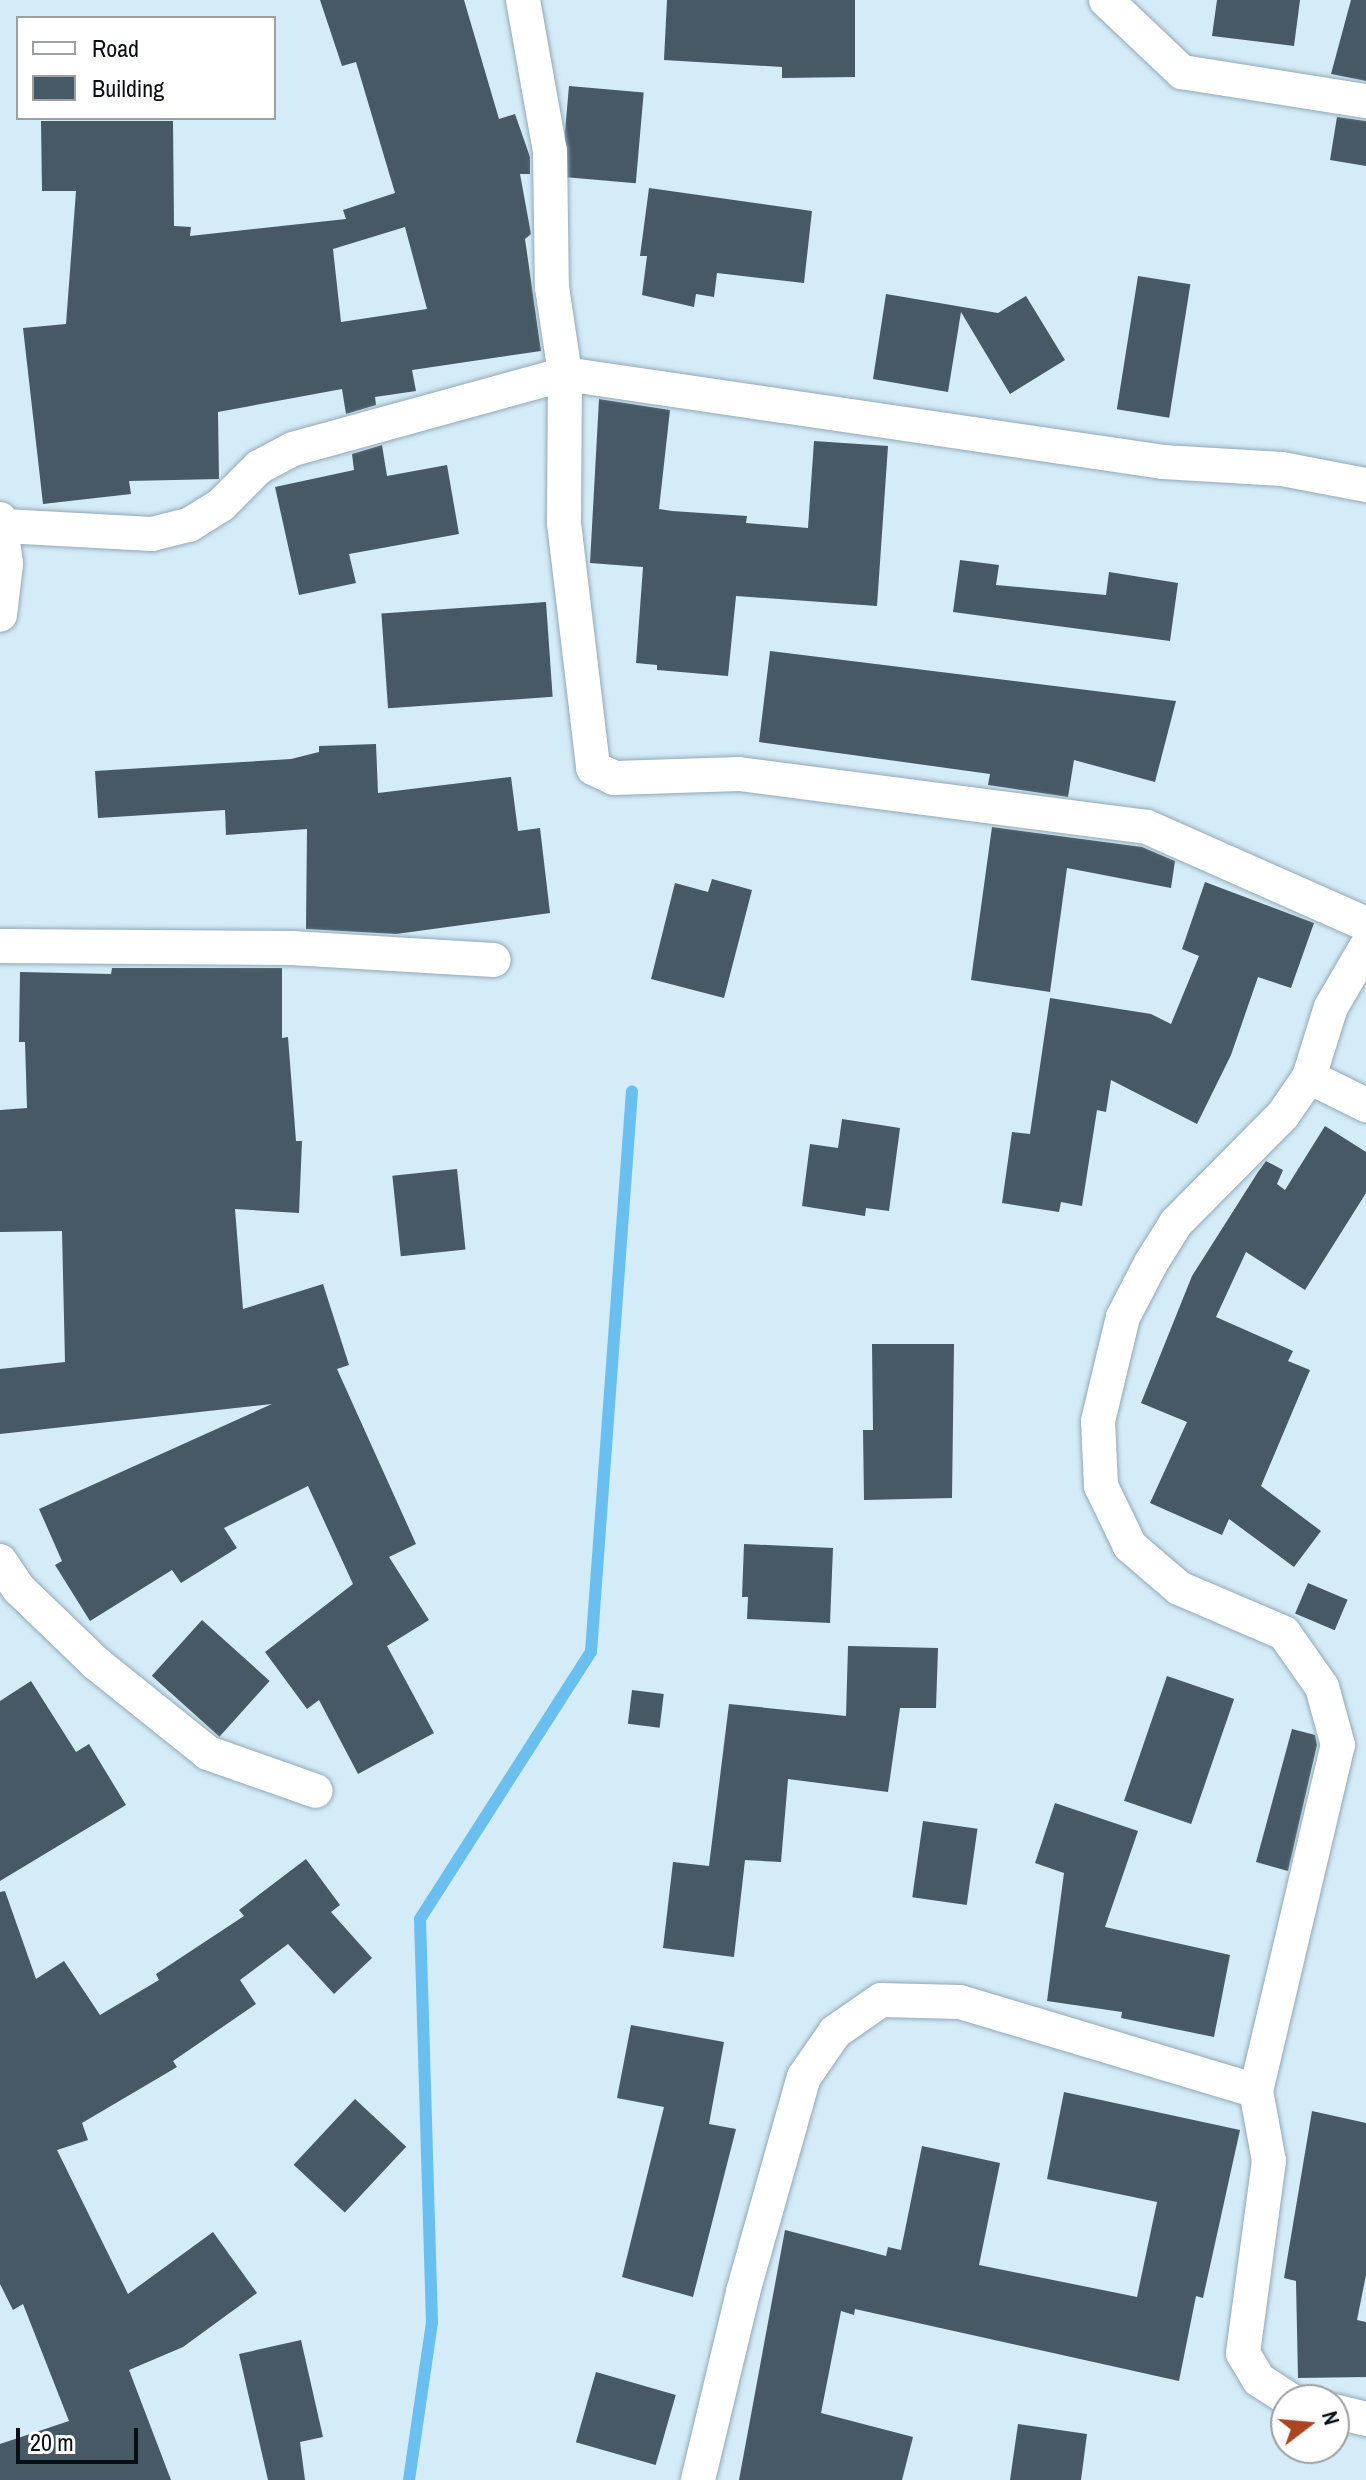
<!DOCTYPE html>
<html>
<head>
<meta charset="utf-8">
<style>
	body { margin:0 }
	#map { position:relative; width:1366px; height:2480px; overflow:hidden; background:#d4ebf8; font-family:"Archivo Narrow",sans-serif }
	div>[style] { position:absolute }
	.stream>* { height:12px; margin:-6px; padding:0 6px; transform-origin:6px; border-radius:6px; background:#69bfef }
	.building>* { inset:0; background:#465965; transform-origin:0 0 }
	.roads { filter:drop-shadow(0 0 2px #93a8b5) drop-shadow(0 0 2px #93a8b5) }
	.street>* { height:34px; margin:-17px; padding:0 17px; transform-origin:17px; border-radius:17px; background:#fff }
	span { translate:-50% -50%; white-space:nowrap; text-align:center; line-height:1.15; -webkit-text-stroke:8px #fff; paint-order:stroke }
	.legend { position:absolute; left:16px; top:16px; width:260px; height:104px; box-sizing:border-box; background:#fff; border:2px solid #9d9fa1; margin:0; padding:10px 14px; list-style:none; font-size:24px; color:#091015 }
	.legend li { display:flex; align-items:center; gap:16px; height:40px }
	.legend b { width:40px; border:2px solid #9d9fa1 }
	.north { position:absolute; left:1270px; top:2384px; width:80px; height:80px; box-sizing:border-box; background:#fff; border:2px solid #9d9fa1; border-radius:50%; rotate:74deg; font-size:22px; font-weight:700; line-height:32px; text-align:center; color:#091015 }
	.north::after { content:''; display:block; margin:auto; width:28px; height:36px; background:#ac4422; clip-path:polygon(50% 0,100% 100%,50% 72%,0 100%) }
	.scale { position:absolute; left:16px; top:2428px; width:122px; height:36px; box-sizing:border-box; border:4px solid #091015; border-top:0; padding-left:10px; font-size:24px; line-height:28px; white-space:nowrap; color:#091015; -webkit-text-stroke:6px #fff; paint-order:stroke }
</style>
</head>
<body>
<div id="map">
	<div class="stream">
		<div style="left:409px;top:2480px;width:159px;rotate:-81.7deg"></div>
		<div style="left:432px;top:2323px;width:404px;rotate:-91.7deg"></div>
		<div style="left:420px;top:1919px;width:317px;rotate:-57.4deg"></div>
		<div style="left:591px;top:1652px;width:562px;rotate:-85.82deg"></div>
	</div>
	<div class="building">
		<div style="clip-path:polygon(evenodd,320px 0,464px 0,499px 119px,515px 114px,530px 157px,530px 174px,520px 174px,531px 234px,525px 239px,541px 351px,412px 370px,416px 391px,375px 397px,376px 405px,346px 414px,342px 389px,218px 412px,219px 479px,129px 481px,131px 494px,43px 504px,23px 328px,66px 324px,76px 191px,42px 191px,41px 121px,173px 121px,174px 226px,191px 227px,190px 236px,346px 219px,343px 210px,395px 193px,356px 62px,342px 66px,320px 0,405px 227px,427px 309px,341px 322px,333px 249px,405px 227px)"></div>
		<div style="clip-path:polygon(667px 0,855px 0,855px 77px,782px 78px,782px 67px,664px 60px)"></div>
		<div style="clip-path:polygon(1217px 0,1300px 0,1294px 46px,1212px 36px)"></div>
		<div style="clip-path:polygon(1351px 0,1366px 0,1366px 81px,1331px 74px)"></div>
		<div style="left:569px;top:86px;width:75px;height:91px;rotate:5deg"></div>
		<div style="clip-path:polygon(1337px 117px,1366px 121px,1366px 166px,1330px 160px)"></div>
		<div style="clip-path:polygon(649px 188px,812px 211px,804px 283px,717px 273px,714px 297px,696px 294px,694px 307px,642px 295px,647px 256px,640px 256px)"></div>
		<div style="left:1138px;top:276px;width:53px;height:135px;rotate:9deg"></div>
		<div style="clip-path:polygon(886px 294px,998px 313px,1026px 296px,1065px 360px,1010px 394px,961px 312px,948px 392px,873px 379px)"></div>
		<div style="clip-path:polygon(599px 399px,670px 410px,659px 509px,672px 511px,747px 516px,746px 523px,808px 528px,814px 441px,888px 446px,877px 606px,736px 596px,728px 676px,657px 670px,657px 665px,636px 663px,643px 567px,590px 563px)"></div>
		<div style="clip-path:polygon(382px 445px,387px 476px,447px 465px,459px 534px,349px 554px,356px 583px,299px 595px,275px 487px,354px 470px,352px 454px)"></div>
		<div style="clip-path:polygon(960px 560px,999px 565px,996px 585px,1106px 595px,1109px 572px,1178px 583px,1170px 641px,953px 612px)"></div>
		<div style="left:546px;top:602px;width:95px;height:165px;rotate:86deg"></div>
		<div style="clip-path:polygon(770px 651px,1176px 701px,1155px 782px,1074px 760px,1068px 797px,988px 785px,990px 774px,759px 742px)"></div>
		<div style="clip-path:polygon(376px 744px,378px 793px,511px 777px,518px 831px,540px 828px,550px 913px,396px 934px,306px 929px,307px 829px,226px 835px,225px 810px,98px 818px,95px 771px,291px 759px,319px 752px,319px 746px)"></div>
		<div style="clip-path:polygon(992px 827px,1142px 847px,1175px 861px,1171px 888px,1067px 868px,1050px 992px,971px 980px)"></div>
		<div style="clip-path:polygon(712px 879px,752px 890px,724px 998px,651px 979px,675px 883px,708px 892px)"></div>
		<div style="clip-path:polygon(1205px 882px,1314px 923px,1291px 988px,1258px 977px,1231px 1055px,1197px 1124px,1111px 1080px,1106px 1112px,1097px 1110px,1082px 1206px,1061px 1202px,1059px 1212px,1002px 1203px,1012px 1132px,1030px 1134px,1050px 998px,1151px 1014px,1171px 1024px,1199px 956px,1182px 949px)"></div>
		<div style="clip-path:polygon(112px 968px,282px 968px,282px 1038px,288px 1037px,296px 1141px,302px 1141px,299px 1213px,235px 1209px,243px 1309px,323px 1284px,349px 1365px,337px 1369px,416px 1544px,389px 1557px,429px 1620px,387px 1646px,434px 1733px,358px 1774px,319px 1700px,307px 1709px,265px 1652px,353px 1584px,308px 1486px,224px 1528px,237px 1548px,181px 1583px,172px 1570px,90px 1621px,55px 1565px,62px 1561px,39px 1509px,272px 1404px,0 1434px,0 1369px,65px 1362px,62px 1231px,0 1232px,0 1110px,27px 1108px,25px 1042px,19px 1042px,20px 972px,111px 974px)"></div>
		<div style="clip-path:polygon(842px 1119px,900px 1128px,889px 1211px,866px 1208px,865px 1216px,802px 1206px,810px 1144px,838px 1148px)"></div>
		<div style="clip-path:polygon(1325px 1126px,1366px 1152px,1366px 1193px,1305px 1290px,1246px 1252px,1216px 1317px,1293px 1351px,1288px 1361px,1310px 1370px,1261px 1486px,1321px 1531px,1294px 1567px,1229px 1519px,1222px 1535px,1150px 1503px,1187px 1422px,1141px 1403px,1192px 1276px,1258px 1172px,1266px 1161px,1283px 1170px,1277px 1184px,1285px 1190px)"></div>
		<div style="left:457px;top:1169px;width:81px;height:65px;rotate:84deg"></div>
		<div style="clip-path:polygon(872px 1344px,954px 1344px,952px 1498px,864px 1500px,863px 1430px,873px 1430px)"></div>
		<div style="clip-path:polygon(744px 1544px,833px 1548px,830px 1623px,747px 1619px,748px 1597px,742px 1597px)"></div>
		<div style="left:1308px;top:1583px;width:43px;height:33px;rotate:23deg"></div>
		<div style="left:202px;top:1620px;width:91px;height:75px;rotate:42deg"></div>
		<div style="clip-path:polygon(848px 1646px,938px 1648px,936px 1708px,900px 1708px,888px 1792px,788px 1779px,781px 1862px,745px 1860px,734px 1957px,663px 1948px,673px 1862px,709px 1866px,729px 1704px,846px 1716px)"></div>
		<div style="left:1167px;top:1676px;width:71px;height:132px;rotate:19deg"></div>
		<div style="clip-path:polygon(31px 1681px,76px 1752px,89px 1744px,126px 1805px,0 1881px,0 1701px)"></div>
		<div style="left:632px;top:1690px;width:32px;height:34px;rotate:7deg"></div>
		<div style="clip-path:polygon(1292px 1729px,1315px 1735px,1317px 1745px,1288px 1871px,1256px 1862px)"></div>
		<div style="clip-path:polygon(1055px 1803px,1138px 1831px,1105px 1927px,1230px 1955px,1214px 2037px,1121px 2018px,1122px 2012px,1047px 2001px,1064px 1873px,1035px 1863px)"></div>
		<div style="left:923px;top:1821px;width:55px;height:77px;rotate:8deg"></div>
		<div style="clip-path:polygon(306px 1859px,340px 1905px,331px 1912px,372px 1958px,334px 1994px,288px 1944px,240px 1980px,256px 2004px,173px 2061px,177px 2067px,82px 2123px,88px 2140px,57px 2150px,128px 2294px,213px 2232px,257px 2293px,183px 2347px,129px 2370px,171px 2480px,0 2480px,0 2444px,69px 2421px,23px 2304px,13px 2310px,0 2284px,0 1892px,5px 1891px,36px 1979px,64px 1961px,100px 2015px,159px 1980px,156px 1974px,244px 1916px,239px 1910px)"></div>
		<div style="clip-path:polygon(631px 2025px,724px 2042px,709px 2124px,736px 2129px,693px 2297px,622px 2277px,664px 2107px,617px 2098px)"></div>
		<div style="clip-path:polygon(1064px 2092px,1240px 2130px,1203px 2298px,1196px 2296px,1179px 2381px,855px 2309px,854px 2315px,841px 2311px,821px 2413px,913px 2437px,902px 2480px,739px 2480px,785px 2230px,886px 2256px,888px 2247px,901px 2250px,922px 2146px,1000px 2163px,979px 2265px,1137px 2297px,1157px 2202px,1047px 2179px)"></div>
		<div style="left:355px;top:2099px;width:70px;height:90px;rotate:43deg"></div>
		<div style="clip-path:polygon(1312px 2111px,1366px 2123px,1366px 2275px,1357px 2320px,1366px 2322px,1366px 2377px,1298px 2378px,1296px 2281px,1284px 2278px)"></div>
		<div style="clip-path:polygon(301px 2340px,323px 2437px,300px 2442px,305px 2480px,268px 2480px,239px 2354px)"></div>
		<div style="left:596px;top:2372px;width:83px;height:73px;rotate:16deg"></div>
		<div style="clip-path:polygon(1018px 2424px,1087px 2434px,1081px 2480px,1010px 2480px)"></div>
	</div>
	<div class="roads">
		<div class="street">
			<div style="left:523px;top:0;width:153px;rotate:79.9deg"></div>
			<div style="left:550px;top:151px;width:136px;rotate:89.2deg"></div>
			<div style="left:552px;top:287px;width:88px;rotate:81.5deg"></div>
			<div style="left:565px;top:374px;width:149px;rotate:90.4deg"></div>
			<div style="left:564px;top:523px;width:247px;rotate:83.2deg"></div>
			<div style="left:593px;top:768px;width:23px;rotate:25deg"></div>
			<div style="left:614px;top:778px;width:125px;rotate:-1.8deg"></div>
			<div style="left:739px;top:774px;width:411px;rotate:7.4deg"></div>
			<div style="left:1147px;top:827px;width:240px;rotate:23.9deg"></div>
			<div style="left:1106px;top:0;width:105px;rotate:43.5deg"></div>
			<div style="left:1182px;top:72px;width:186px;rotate:9deg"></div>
			<div style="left:0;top:519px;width:45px;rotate:82.4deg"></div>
			<div style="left:6px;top:564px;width:51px;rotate:96.7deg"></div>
			<div style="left:4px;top:526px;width:148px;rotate:3.1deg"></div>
			<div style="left:152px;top:534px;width:38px;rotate:-14deg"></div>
			<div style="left:189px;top:525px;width:38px;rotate:-32deg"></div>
			<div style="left:221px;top:505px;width:54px;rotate:-45deg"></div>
			<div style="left:259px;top:467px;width:38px;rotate:-28deg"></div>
			<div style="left:293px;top:449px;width:282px;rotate:-15.4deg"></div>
			<div style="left:565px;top:374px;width:604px;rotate:8.37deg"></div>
			<div style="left:1163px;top:462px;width:119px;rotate:3.4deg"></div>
			<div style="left:1282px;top:469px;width:86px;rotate:10.8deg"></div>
			<div style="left:0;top:946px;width:292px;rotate:0.4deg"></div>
			<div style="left:292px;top:948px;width:202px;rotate:3.4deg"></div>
			<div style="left:1309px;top:1077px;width:64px;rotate:26.2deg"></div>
			<div style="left:0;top:1561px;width:34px;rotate:56deg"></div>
			<div style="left:19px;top:1589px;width:108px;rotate:43.9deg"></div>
			<div style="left:97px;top:1664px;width:142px;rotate:38.7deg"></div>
			<div style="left:208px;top:1753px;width:114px;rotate:19.4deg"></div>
			<div style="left:1290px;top:2400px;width:37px;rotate:-147deg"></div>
			<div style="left:1259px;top:2380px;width:31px;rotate:-121deg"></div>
			<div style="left:1243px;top:2353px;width:194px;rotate:-82.3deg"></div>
			<div style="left:1269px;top:2161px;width:71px;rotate:-100.5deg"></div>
			<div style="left:1256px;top:2091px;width:356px;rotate:-76.7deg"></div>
			<div style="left:1338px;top:1745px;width:60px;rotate:-105.4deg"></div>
			<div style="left:1322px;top:1687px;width:66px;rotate:-125.1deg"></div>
			<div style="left:1284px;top:1633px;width:114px;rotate:-156.8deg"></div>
			<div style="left:1179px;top:1588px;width:65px;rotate:-139.4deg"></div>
			<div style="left:1130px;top:1546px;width:67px;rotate:-115.8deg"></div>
			<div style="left:1101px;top:1486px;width:65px;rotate:-92.6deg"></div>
			<div style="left:1098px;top:1421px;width:107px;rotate:-76.5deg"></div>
			<div style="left:1123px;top:1317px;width:61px;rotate:-62.6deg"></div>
			<div style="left:1151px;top:1263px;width:47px;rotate:-58deg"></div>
			<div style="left:1176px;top:1223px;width:152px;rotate:-45.3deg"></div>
			<div style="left:1283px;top:1115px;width:46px;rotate:-55.6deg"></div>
			<div style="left:1309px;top:1077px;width:73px;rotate:-72.6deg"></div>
			<div style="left:1331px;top:1007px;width:69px;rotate:-59.7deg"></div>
			<div style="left:1334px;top:2411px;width:33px;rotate:14deg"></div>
			<div style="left:698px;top:2480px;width:193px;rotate:-76.5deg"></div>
			<div style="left:743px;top:2292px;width:223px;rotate:-74.2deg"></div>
			<div style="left:804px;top:2077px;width:55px;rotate:-55.4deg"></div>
			<div style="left:835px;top:2032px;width:56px;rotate:-34.8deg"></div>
			<div style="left:881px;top:2000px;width:79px;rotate:1.5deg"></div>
			<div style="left:960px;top:2002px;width:309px;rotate:16.7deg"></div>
		</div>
	</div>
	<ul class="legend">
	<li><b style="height:10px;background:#fff"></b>Road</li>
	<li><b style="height:22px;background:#465965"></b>Building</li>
	</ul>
	<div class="north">N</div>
	<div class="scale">20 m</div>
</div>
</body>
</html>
